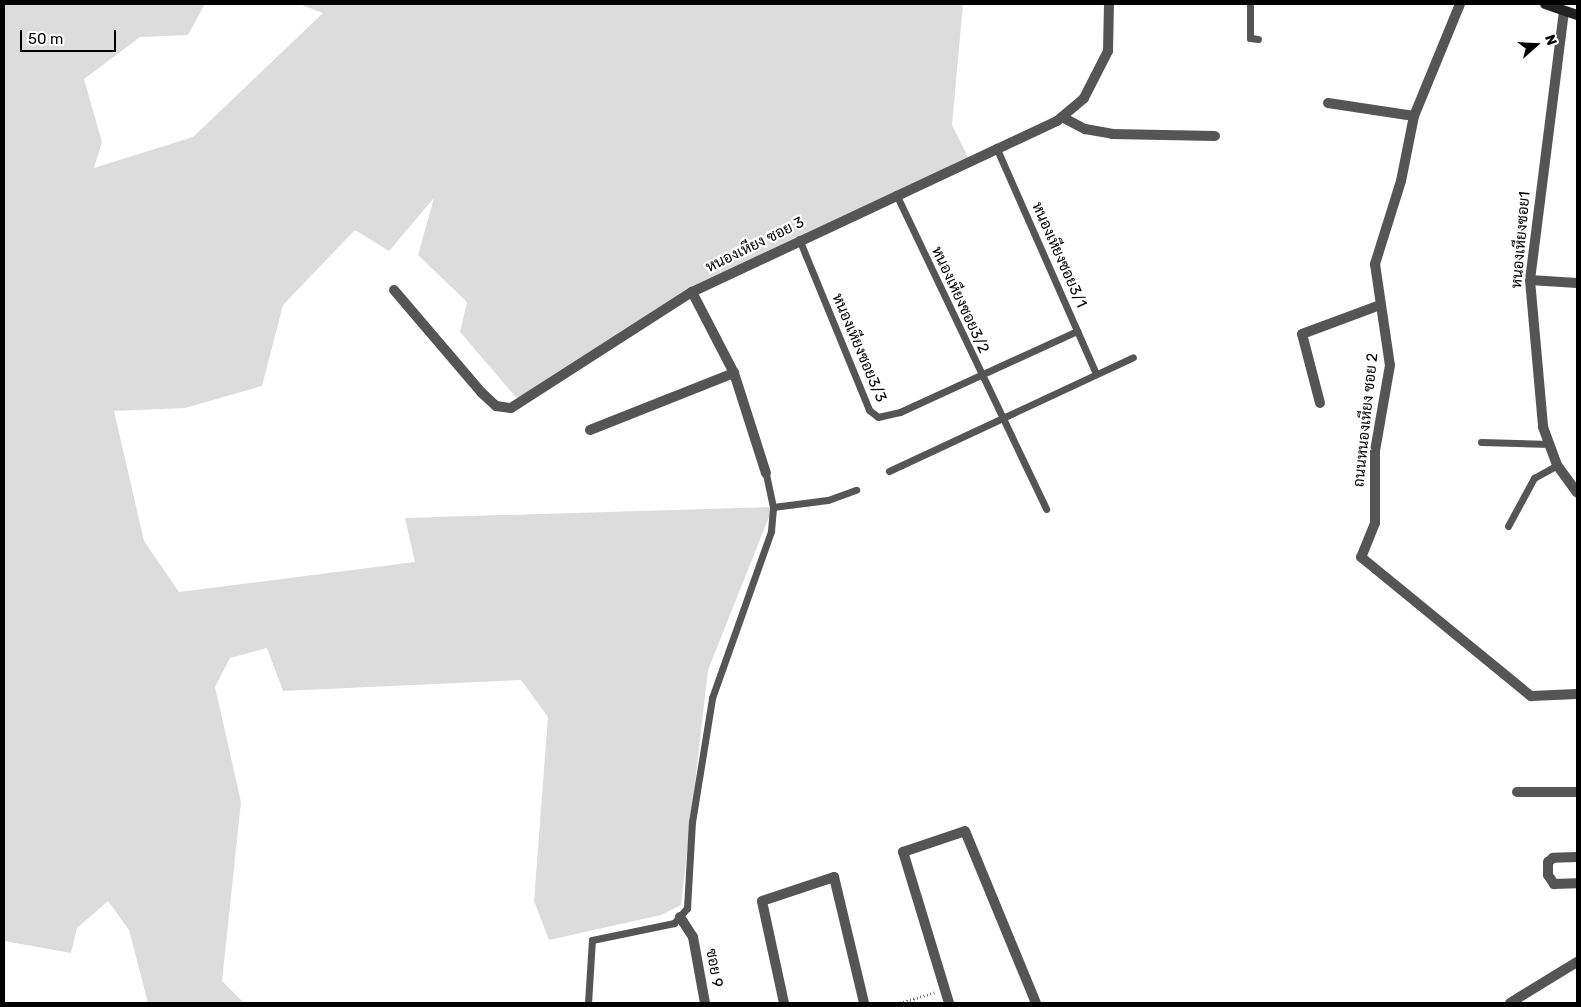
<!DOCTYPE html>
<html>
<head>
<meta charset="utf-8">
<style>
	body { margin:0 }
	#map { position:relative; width:1581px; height:1007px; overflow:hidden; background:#fff; font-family:Rubik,Sarabun,sans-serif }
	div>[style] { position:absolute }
	.green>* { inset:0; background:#dcdcdc }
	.path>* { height:2.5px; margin-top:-1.25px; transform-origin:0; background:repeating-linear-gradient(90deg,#777 0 1px,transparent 0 3.5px) }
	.lane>* { height:7px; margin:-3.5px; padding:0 3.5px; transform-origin:3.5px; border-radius:3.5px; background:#555 }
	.street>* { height:10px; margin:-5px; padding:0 5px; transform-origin:5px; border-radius:5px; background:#555 }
	.secondary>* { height:10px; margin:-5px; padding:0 5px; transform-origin:5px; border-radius:5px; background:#222 }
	span { translate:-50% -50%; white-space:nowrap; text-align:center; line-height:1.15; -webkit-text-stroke:4.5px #fff; paint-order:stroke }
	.street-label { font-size:15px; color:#000 }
	.frame { position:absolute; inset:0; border:5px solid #000; pointer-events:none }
	.north { position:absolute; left:1511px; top:20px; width:50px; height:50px; -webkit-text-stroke:4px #fff; paint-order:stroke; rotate:71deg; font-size:14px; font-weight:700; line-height:20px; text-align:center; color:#000 }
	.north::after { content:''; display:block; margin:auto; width:18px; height:22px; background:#000; clip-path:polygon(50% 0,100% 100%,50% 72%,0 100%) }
	.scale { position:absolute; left:20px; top:30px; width:96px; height:22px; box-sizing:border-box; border:2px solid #000; border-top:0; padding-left:6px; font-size:15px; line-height:18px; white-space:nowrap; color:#000; -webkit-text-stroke:4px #fff; paint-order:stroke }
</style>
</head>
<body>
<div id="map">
	<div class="green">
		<div style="clip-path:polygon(4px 4px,205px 4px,188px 35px,140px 37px,84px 79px,102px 142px,94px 168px,193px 137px,323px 13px,299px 4px,963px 4px,952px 125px,969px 159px,682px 299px,520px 402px,460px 332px,467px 302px,418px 255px,434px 198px,389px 251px,355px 230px,283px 305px,262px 386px,185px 408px,114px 411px,144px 541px,179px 592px,415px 562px,405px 518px,773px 507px,708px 670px,681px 905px,661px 915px,549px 940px,534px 901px,548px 717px,521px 680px,283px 691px,267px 648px,230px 658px,215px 687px,241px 802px,222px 981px,244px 1003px,148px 1003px,129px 930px,108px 901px,77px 928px,71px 953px,4px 941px)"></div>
	</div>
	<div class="path">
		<div style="left:900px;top:1003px;width:37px;rotate:-17deg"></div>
	</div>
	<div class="lane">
		<div style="left:1250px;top:4px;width:34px;rotate:90deg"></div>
		<div style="left:1250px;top:38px;width:8px;rotate:7deg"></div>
		<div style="left:996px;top:147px;width:248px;rotate:66.2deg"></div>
		<div style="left:896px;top:194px;width:349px;rotate:64.5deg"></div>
		<div style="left:799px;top:239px;width:185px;rotate:67.7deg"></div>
		<div style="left:869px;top:410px;width:11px;rotate:38deg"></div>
		<div style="left:878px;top:417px;width:23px;rotate:-13deg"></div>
		<div style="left:900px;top:412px;width:195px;rotate:-24.6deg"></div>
		<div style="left:1481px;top:442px;width:69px;rotate:1.7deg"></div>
		<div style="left:889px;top:471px;width:269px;rotate:-25deg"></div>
		<div style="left:773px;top:507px;width:55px;rotate:-7.3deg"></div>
		<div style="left:828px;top:500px;width:30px;rotate:-20deg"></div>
		<div style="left:1508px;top:526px;width:55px;rotate:-61.6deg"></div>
		<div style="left:1534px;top:478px;width:26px;rotate:-29deg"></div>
		<div style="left:588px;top:1003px;width:63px;rotate:-86.4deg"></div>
		<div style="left:592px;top:940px;width:84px;rotate:-11.7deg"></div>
		<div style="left:674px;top:923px;width:20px;rotate:-49deg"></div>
		<div style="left:687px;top:908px;width:86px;rotate:-86.7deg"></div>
		<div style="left:692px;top:822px;width:126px;rotate:-80.8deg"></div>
		<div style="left:712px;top:698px;width:177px;rotate:-70.5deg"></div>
		<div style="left:771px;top:531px;width:24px;rotate:-85deg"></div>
		<div style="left:773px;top:507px;width:35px;rotate:-102deg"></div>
	</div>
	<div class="street">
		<div style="left:1460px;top:4px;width:121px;rotate:112.3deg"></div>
		<div style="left:1414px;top:116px;width:66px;rotate:101.3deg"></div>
		<div style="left:1401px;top:181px;width:87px;rotate:107.4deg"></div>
		<div style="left:1375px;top:264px;width:102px;rotate:81.6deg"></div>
		<div style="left:1390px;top:365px;width:87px;rotate:99.9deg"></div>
		<div style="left:1375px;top:451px;width:72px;rotate:90deg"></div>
		<div style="left:1375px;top:523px;width:37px;rotate:112deg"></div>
		<div style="left:1361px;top:557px;width:220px;rotate:39.3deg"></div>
		<div style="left:1531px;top:696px;width:46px;rotate:-2.5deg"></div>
		<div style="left:1564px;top:11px;width:271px;rotate:97.2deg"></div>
		<div style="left:1530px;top:280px;width:148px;rotate:84.9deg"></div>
		<div style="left:1543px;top:427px;width:40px;rotate:69.8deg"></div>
		<div style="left:1557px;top:465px;width:34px;rotate:54deg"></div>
		<div style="left:1328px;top:103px;width:87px;rotate:8.6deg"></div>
		<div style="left:1062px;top:117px;width:26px;rotate:28deg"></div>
		<div style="left:1085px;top:129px;width:27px;rotate:10deg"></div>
		<div style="left:1112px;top:134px;width:103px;rotate:1.1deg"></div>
		<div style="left:1530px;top:280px;width:47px;rotate:3.7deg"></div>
		<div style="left:394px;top:290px;width:135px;rotate:49.5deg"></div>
		<div style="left:482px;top:393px;width:19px;rotate:43deg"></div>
		<div style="left:496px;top:406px;width:15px;rotate:8deg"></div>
		<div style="left:511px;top:408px;width:215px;rotate:-32.7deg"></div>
		<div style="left:692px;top:292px;width:403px;rotate:-25.1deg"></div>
		<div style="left:1057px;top:121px;width:35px;rotate:-40deg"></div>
		<div style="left:1084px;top:98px;width:53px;rotate:-62.9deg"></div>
		<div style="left:1108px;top:51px;width:47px;rotate:-88.8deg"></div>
		<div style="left:692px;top:292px;width:91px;rotate:62.6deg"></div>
		<div style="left:734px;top:373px;width:105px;rotate:72.3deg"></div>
		<div style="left:1320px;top:403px;width:71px;rotate:-104.6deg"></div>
		<div style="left:1302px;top:334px;width:83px;rotate:-20.4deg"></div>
		<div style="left:590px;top:430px;width:155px;rotate:-21.6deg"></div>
		<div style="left:1517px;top:792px;width:60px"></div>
		<div style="left:1577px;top:857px;width:24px;rotate:178deg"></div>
		<div style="left:1553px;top:858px;width:6px;rotate:141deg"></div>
		<div style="left:1548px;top:862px;width:13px;rotate:90deg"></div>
		<div style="left:1548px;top:875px;width:11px;rotate:56deg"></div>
		<div style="left:1554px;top:884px;width:23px;rotate:-2deg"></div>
		<div style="left:680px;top:917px;width:24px;rotate:57deg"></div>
		<div style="left:693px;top:937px;width:67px;rotate:79.7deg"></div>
		<div style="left:784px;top:1003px;width:104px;rotate:-102.2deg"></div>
		<div style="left:762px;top:901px;width:76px;rotate:-18.4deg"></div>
		<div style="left:834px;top:877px;width:130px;rotate:76.6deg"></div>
		<div style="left:949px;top:1003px;width:158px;rotate:-106.9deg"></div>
		<div style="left:903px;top:852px;width:65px;rotate:-18.7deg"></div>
		<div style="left:965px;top:831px;width:186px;rotate:67.6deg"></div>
		<div style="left:1510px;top:1003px;width:79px;rotate:-31.5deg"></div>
	</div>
	<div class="secondary">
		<div style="left:1545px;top:4px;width:34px;rotate:19deg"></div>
	</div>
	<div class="street-label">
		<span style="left:1521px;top:240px;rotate:-85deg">หนองเหียงซอย1</span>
		<span style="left:755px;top:245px;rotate:-26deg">หนองเหียง ซอย 3</span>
		<span style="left:1059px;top:255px;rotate:66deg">หนองเหียงซอย3/1</span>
		<span style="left:960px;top:300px;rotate:65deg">หนองเหียงซอย3/2</span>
		<span style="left:859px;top:348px;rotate:67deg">หนองเหียงซอย3/3</span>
		<span style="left:1366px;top:420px;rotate:-84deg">ถนนหนองเหียง ซอย 2</span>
		<span style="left:714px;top:968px;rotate:80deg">ซอย 9</span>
	</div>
	<div class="frame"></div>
	<div class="north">N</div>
	<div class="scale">50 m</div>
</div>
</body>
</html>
